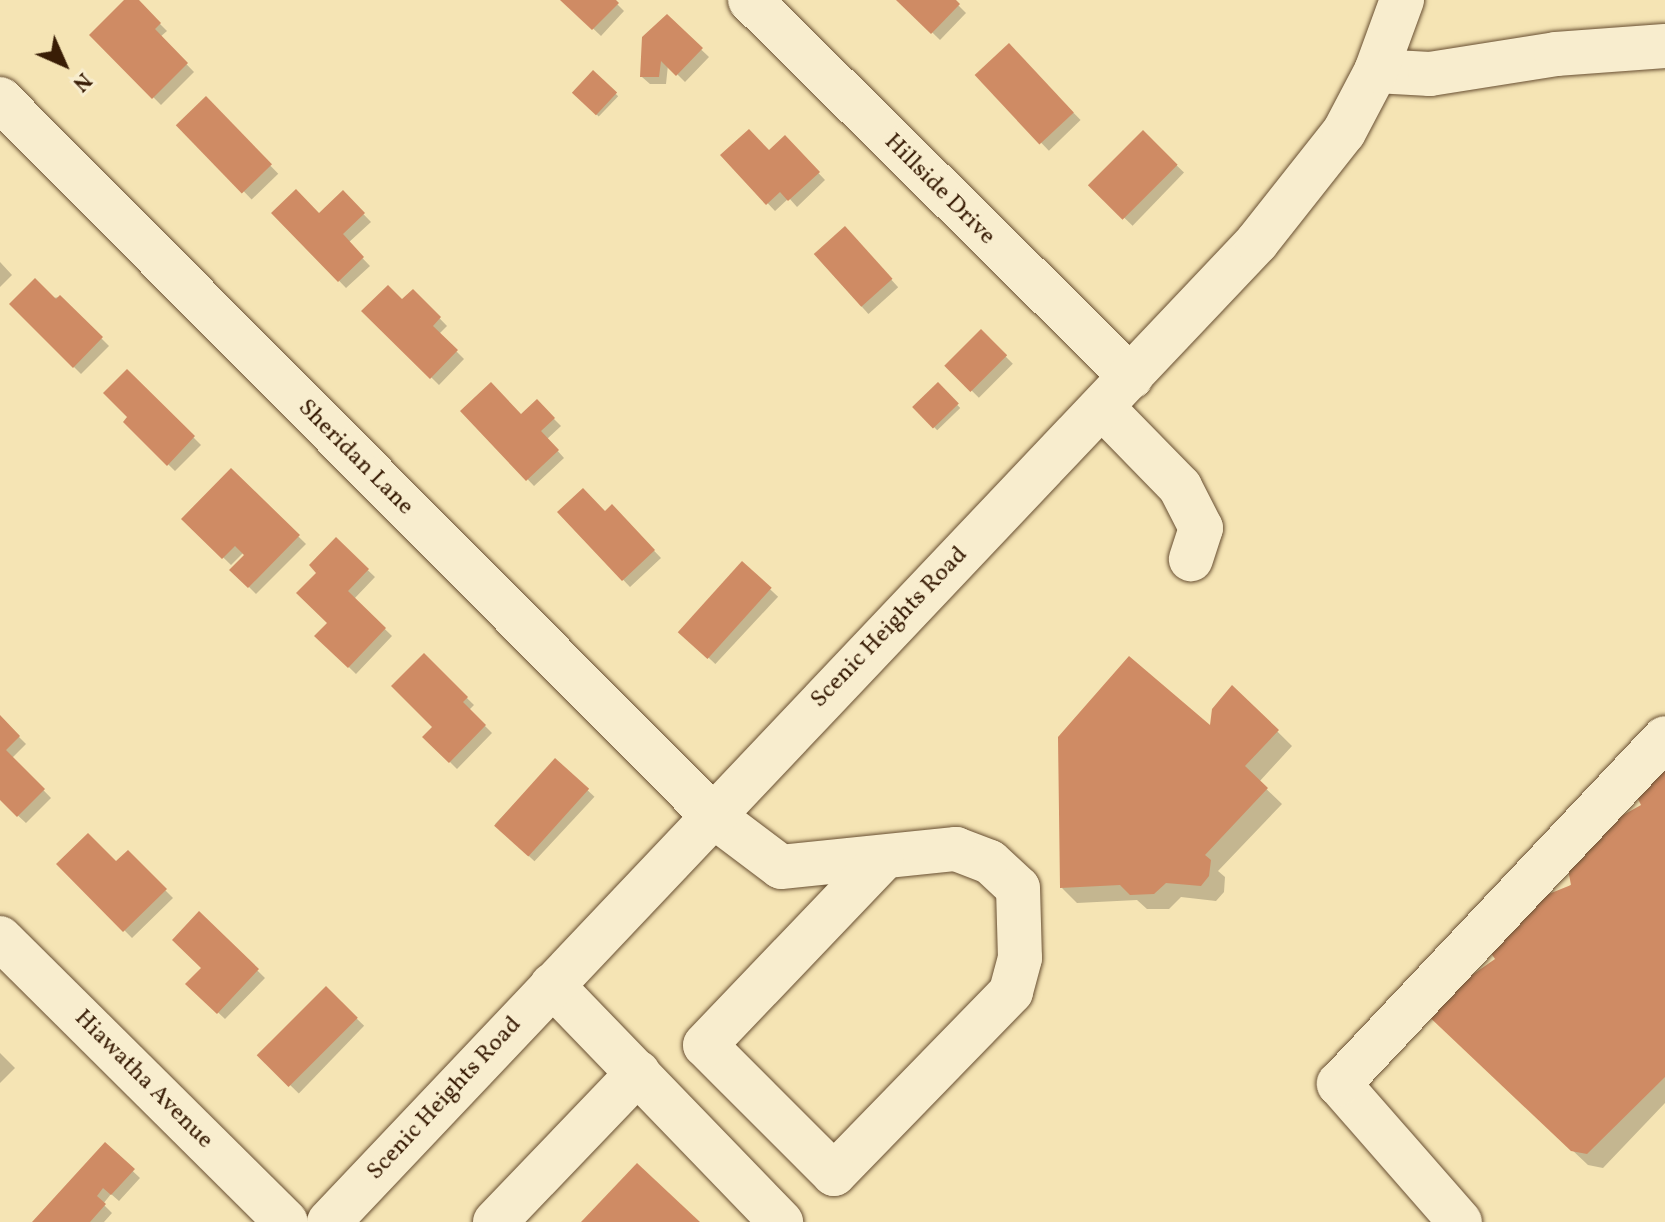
<!DOCTYPE html>
<html>
<head>
<meta charset="utf-8">
<style>
	body { margin:0 }
	#map { position:relative; width:1665px; height:1222px; overflow:hidden; background:#f5e4b4; font-family:Vollkorn,serif }
	div>[style] { position:absolute }
	.shadow>* { inset:0; background:#0003; transform-origin:0 0 }
	.building>* { inset:0; background:#cf8b64; transform-origin:0 0 }
	.roads { filter:drop-shadow(0 0 2px #684f32) drop-shadow(0 0 2px #684f32) }
	.minor>* { height:44px; margin:-22px; padding:0 22px; transform-origin:22px; border-radius:22px; background:#f8edce }
	span { translate:-50% -50%; white-space:nowrap; text-align:center; line-height:1.15; -webkit-text-stroke:8px #f8edce; paint-order:stroke }
	.street-label { font-size:24px; color:#391d06 }
	.north { position:absolute; left:24px; top:24px; width:80px; height:80px; -webkit-text-stroke:6px #f8edce; paint-order:stroke; rotate:135deg; font-size:22px; font-weight:700; line-height:32px; text-align:center; color:#391d06 }
	.north::after { content:''; display:block; margin:auto; width:28px; height:36px; background:#391d06; clip-path:polygon(50% 0,100% 100%,50% 72%,0 100%) }
</style>
</head>
<body>
<div id="map">
	<div class="shadow">
		<div style="clip-path:polygon(127px 0,136px 0,167px 31px,160px 37px,194px 72px,161px 105px,92px 35px)"></div>
		<div style="clip-path:polygon(563px 0,613px 0,624px 11px,601px 36px)"></div>
		<div style="clip-path:polygon(899px 0,953px 0,966px 13px,940px 40px)"></div>
		<div style="clip-path:polygon(667px 17px,709px 57px,685px 82px,668px 65px,666px 84px,650px 84px,642px 77px)"></div>
		<div style="left:1009px;top:46px;width:103px;height:44px;rotate:46deg"></div>
		<div style="left:593px;top:72px;width:35px;height:28px;rotate:44deg"></div>
		<div style="left:206px;top:99px;width:104px;height:37px;rotate:46deg"></div>
		<div style="left:1143px;top:133px;width:57px;height:74px;rotate:44deg"></div>
		<div style="clip-path:polygon(785px 138px,825px 180px,797px 207px,789px 198px,775px 211px,723px 156px,769px 153px)"></div>
		<div style="clip-path:polygon(343px 193px,371px 222px,348px 243px,370px 266px,346px 288px,274px 213px,320px 216px)"></div>
		<div style="left:852px;top:236px;width:69px;height:40px;rotate:48deg"></div>
		<div style="clip-path:polygon(0 262px,12px 275px,0 287px)"></div>
		<div style="clip-path:polygon(413px 291px,447px 326px,439px 334px,464px 359px,439px 385px,364px 311px,402px 302px)"></div>
		<div style="clip-path:polygon(60px 297px,109px 346px,81px 374px,11px 304px)"></div>
		<div style="left:981px;top:332px;width:45px;height:48px;rotate:45deg"></div>
		<div style="clip-path:polygon(127px 371px,201px 445px,175px 471px,125px 422px,130px 417px)"></div>
		<div style="left:938px;top:385px;width:32px;height:32px;rotate:46deg"></div>
		<div style="clip-path:polygon(537px 402px,561px 426px,547px 439px,564px 458px,534px 486px,463px 411px,521px 417px)"></div>
		<div style="clip-path:polygon(231px 470px,306px 544px,256px 594px,232px 570px,247px 555px,244px 552px,231px 565px,184px 519px)"></div>
		<div style="clip-path:polygon(612px 507px,661px 558px,630px 587px,560px 513px,605px 513px)"></div>
		<div style="clip-path:polygon(336px 540px,375px 577px,354px 599px,392px 636px,356px 674px,317px 636px,329px 623px,319px 573px)"></div>
		<div style="left:743px;top:564px;width:48px;height:92px;rotate:43deg"></div>
		<div style="clip-path:polygon(424px 656px,474px 705px,469px 710px,492px 733px,457px 769px,425px 737px,435px 727px)"></div>
		<div style="clip-path:polygon(1232px 687px,1292px 746px,1259px 782px,1282px 804px,1218px 871px,1225px 877px,1224px 892px,1216px 901px,1181px 897px,1169px 909px,1147px 909px,1137px 900px,1077px 903px,1062px 888px,1212px 729px)"></div>
		<div style="clip-path:polygon(0 718px,26px 744px,12px 758px,51px 798px,26px 823px,0 799px)"></div>
		<div style="clip-path:polygon(1665px 758px,1665px 1103px,1603px 1168px,1588px 1165px,1440px 1025px,1644px 806px)"></div>
		<div style="left:555px;top:760px;width:54px;height:88px;rotate:43deg"></div>
		<div style="clip-path:polygon(128px 853px,173px 898px,132px 938px,59px 864px,116px 864px)"></div>
		<div style="clip-path:polygon(199px 914px,265px 978px,225px 1019px,188px 984px,203px 968px)"></div>
		<div style="left:326px;top:989px;width:53px;height:94px;rotate:44deg"></div>
		<div style="clip-path:polygon(0 1053px,15px 1068px,0 1083px)"></div>
		<div style="clip-path:polygon(105px 1145px,140px 1178px,119px 1201px,111px 1194px,103px 1204px,112px 1213px,104px 1222px,35px 1222px)"></div>
	</div>
	<div class="building">
		<div style="clip-path:polygon(124px 0,139px 0,161px 23px,155px 29px,188px 63px,152px 99px,89px 35px)"></div>
		<div style="clip-path:polygon(560px 0,616px 0,619px 3px,592px 30px)"></div>
		<div style="clip-path:polygon(896px 0,956px 0,960px 4px,931px 34px)"></div>
		<div style="clip-path:polygon(667px 14px,703px 48px,676px 76px,661px 61px,659px 77px,640px 77px,642px 37px)"></div>
		<div style="left:1009px;top:43px;width:95px;height:47px;rotate:47deg"></div>
		<div style="left:593px;top:70px;width:33px;height:31px;rotate:43deg"></div>
		<div style="left:206px;top:96px;width:95px;height:42px;rotate:46deg"></div>
		<div style="clip-path:polygon(749px 129px,769px 150px,785px 135px,820px 172px,788px 201px,780px 192px,766px 205px,720px 155px)"></div>
		<div style="left:1143px;top:130px;width:49px;height:78px;rotate:45deg"></div>
		<div style="clip-path:polygon(296px 189px,319px 213px,343px 190px,365px 213px,343px 234px,364px 257px,338px 282px,271px 213px)"></div>
		<div style="left:845px;top:226px;width:71px;height:42px;rotate:48deg"></div>
		<div style="clip-path:polygon(35px 278px,56px 299px,60px 295px,103px 337px,73px 368px,9px 304px)"></div>
		<div style="clip-path:polygon(388px 285px,402px 299px,413px 289px,441px 317px,433px 326px,458px 350px,430px 379px,361px 311px)"></div>
		<div style="left:981px;top:329px;width:37px;height:52px;rotate:45deg"></div>
		<div style="clip-path:polygon(127px 369px,195px 436px,167px 466px,123px 422px,127px 417px,103px 393px)"></div>
		<div style="clip-path:polygon(491px 382px,521px 414px,537px 399px,555px 418px,541px 431px,559px 450px,526px 481px,460px 411px)"></div>
		<div style="left:938px;top:382px;width:30px;height:36px;rotate:46deg"></div>
		<div style="clip-path:polygon(231px 468px,300px 535px,248px 588px,229px 570px,244px 555px,235px 546px,222px 559px,181px 519px)"></div>
		<div style="clip-path:polygon(583px 488px,605px 511px,612px 504px,655px 550px,622px 581px,557px 512px)"></div>
		<div style="clip-path:polygon(336px 537px,369px 569px,348px 591px,386px 628px,348px 668px,314px 636px,327px 623px,296px 593px,316px 573px,309px 565px)"></div>
		<div style="left:742px;top:561px;width:40px;height:96px;rotate:42deg"></div>
		<div style="clip-path:polygon(424px 653px,468px 697px,463px 702px,486px 725px,449px 763px,422px 737px,432px 727px,391px 686px)"></div>
		<div style="clip-path:polygon(1129px 656px,1210px 725px,1212px 709px,1232px 685px,1279px 730px,1245px 766px,1268px 788px,1205px 855px,1211px 860px,1209px 876px,1201px 886px,1166px 883px,1154px 894px,1130px 895px,1120px 885px,1060px 888px,1058px 737px)"></div>
		<div style="clip-path:polygon(0 715px,20px 736px,6px 750px,45px 789px,17px 817px,0 800px)"></div>
		<div style="clip-path:polygon(1665px 756px,1665px 1077px,1587px 1154px,1571px 1151px,1422px 1010px,1495px 959px,1484px 943px,1514px 908px,1571px 885px,1564px 848px,1641px 805px,1633px 789px)"></div>
		<div style="left:555px;top:758px;width:46px;height:91px;rotate:42deg"></div>
		<div style="clip-path:polygon(88px 833px,116px 861px,128px 850px,167px 889px,123px 932px,56px 864px)"></div>
		<div style="clip-path:polygon(199px 911px,259px 969px,217px 1014px,185px 984px,201px 968px,172px 940px)"></div>
		<div style="left:326px;top:986px;width:45px;height:98px;rotate:45deg"></div>
		<div style="clip-path:polygon(105px 1142px,135px 1169px,111px 1195px,103px 1188px,97px 1196px,106px 1204px,90px 1222px,32px 1222px)"></div>
		<div style="clip-path:polygon(637px 1163px,700px 1222px,581px 1222px)"></div>
	</div>
	<div class="roads">
		<div class="minor">
			<div style="left:750px;top:0;width:536px;rotate:44.7deg"></div>
			<div style="left:1376px;top:71px;width:54px;rotate:3.2deg"></div>
			<div style="left:1430px;top:74px;width:128px;rotate:-9deg"></div>
			<div style="left:1556px;top:54px;width:109px;rotate:-4.2deg"></div>
			<div style="left:0;top:99px;width:1010px;rotate:45.16deg"></div>
			<div style="left:712px;top:815px;width:86px;rotate:37deg"></div>
			<div style="left:781px;top:867px;width:176px;rotate:-5.9deg"></div>
			<div style="left:956px;top:849px;width:36px;rotate:21deg"></div>
			<div style="left:990px;top:862px;width:38px;rotate:43deg"></div>
			<div style="left:1018px;top:888px;width:70px;rotate:88.4deg"></div>
			<div style="left:1020px;top:958px;width:35px;rotate:105deg"></div>
			<div style="left:1011px;top:992px;width:254px;rotate:134.2deg"></div>
			<div style="left:834px;top:1174px;width:182px;rotate:-135deg"></div>
			<div style="left:705px;top:1045px;width:256px;rotate:-46.3deg"></div>
			<div style="left:1102px;top:407px;width:112px;rotate:45.7deg"></div>
			<div style="left:1180px;top:487px;width:46px;rotate:62.9deg"></div>
			<div style="left:1201px;top:528px;width:33px;rotate:108deg"></div>
			<div style="left:0;top:938px;width:403px;rotate:44.8deg"></div>
			<div style="left:552px;top:985px;width:330px;rotate:46deg"></div>
			<div style="left:329px;top:1222px;width:1350px;rotate:-46.56deg"></div>
			<div style="left:1257px;top:242px;width:140px;rotate:-51.7deg"></div>
			<div style="left:1344px;top:132px;width:69px;rotate:-62.3deg"></div>
			<div style="left:1376px;top:71px;width:76px;rotate:-69.9deg"></div>
			<div style="left:495px;top:1222px;width:207px;rotate:-46.2deg"></div>
			<div style="left:1460px;top:1222px;width:184px;rotate:-131.2deg"></div>
			<div style="left:1339px;top:1084px;width:475px;rotate:-46.7deg"></div>
		</div>
	</div>
	<div class="street-label">
		<span style="left:939px;top:190px;rotate:45deg">Hillside Drive</span>
		<span style="left:355px;top:458px;rotate:45deg">Sheridan Lane</span>
		<span style="left:890px;top:628px;rotate:-46deg">Scenic Heights Road</span>
		<span style="left:143px;top:1080px;rotate:45deg">Hiawatha Avenue</span>
		<span style="left:445px;top:1099px;rotate:-47deg">Scenic Heights Road</span>
	</div>
	<div class="north">N</div>
</div>
</body>
</html>
